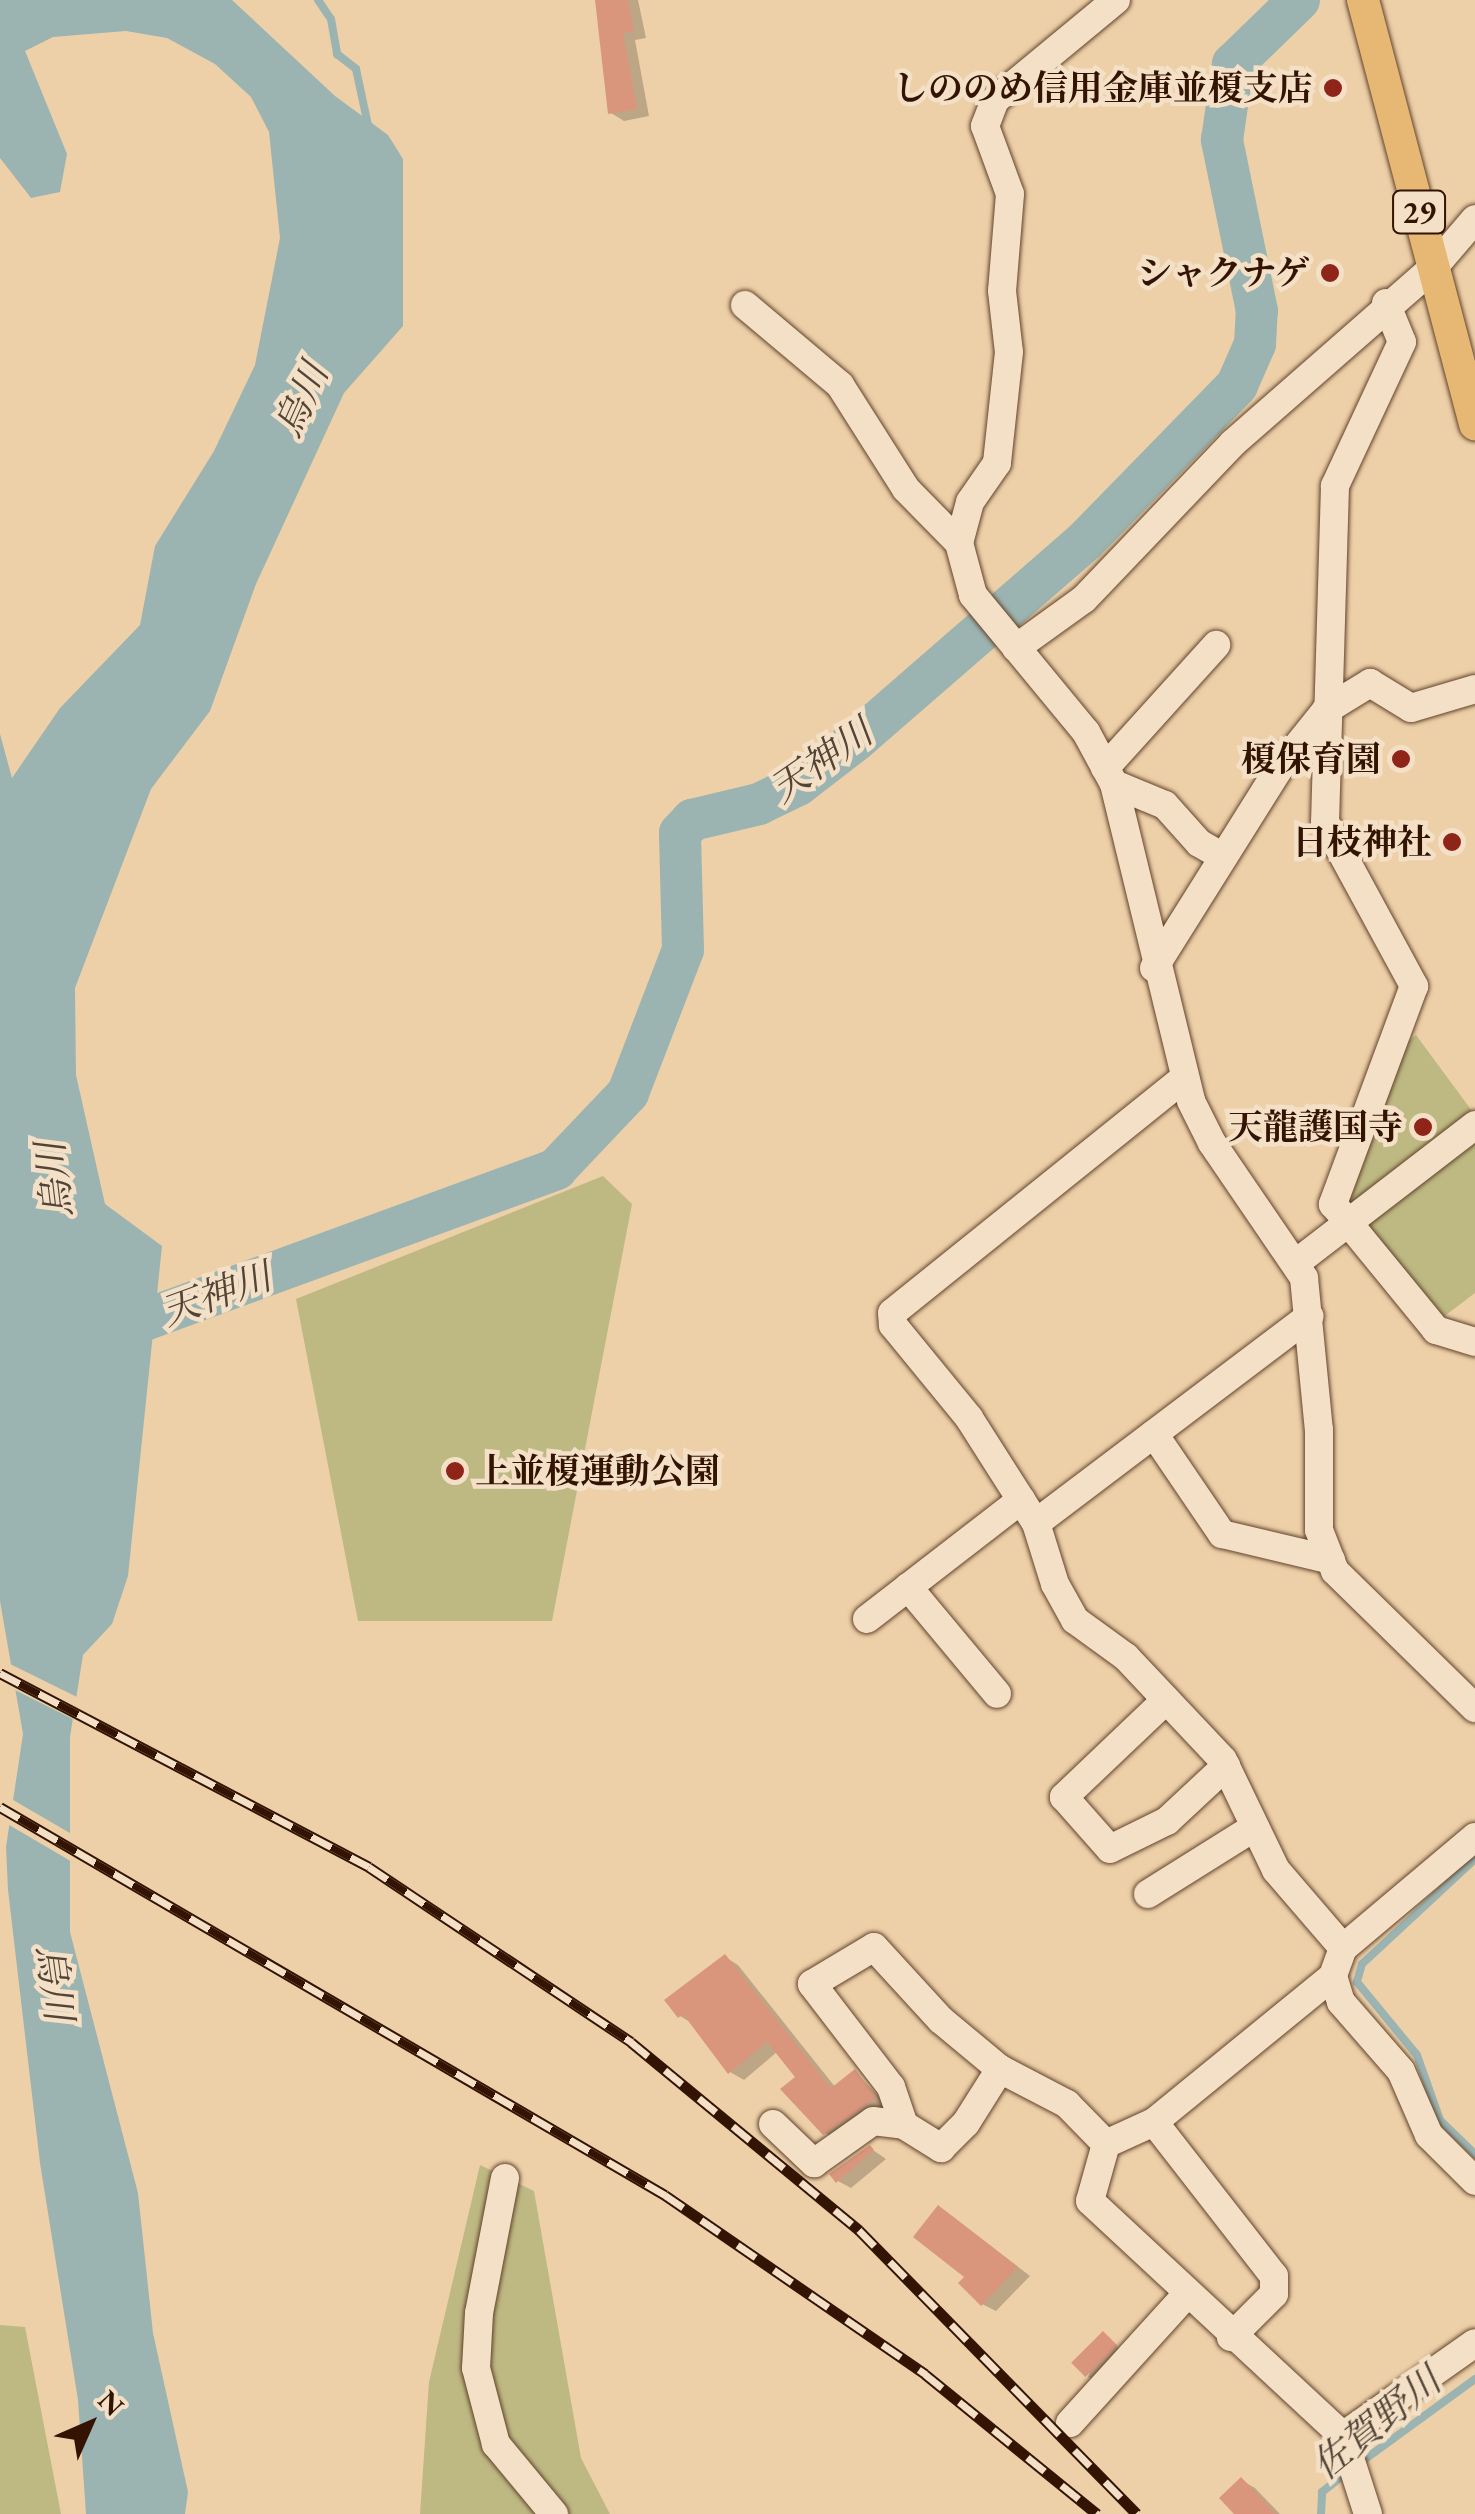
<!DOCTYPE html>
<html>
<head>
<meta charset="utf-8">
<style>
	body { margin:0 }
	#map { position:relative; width:1475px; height:2514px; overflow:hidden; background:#edd0a8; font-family:"EB Garamond","Noto Serif JP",serif }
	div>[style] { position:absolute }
	.green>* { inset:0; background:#beb983 }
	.water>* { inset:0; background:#9cb4b1 }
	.pier>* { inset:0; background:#edd0a8 }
	.shadow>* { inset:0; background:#0003 }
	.stream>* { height:8px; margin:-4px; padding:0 4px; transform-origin:4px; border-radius:4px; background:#9cb4b1 }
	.river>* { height:42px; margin:-21px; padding:0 21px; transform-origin:21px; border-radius:21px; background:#9cb4b1 }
	.building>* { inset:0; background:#da967d; transform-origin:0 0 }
	.roads { filter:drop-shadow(0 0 2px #62432c) drop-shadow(0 0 2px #62432c) }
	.minor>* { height:28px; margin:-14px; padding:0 14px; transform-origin:14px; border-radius:14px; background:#f3e0c6 }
	.major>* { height:32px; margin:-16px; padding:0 16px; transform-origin:16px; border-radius:16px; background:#e6b874 }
	.rail>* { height:11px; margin-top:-5.5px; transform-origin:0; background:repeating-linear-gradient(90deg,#f3e0c6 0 22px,#331403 0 44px); box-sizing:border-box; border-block:2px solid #331403 }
	.dots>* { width:28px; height:28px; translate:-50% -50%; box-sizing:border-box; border:5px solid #f3e0c6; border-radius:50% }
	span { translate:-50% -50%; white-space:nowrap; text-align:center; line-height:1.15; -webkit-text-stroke:9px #f3e0c6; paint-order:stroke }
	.shield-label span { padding:2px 8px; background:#f3e0c6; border:2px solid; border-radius:8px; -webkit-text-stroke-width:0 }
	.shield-label { font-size:32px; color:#331403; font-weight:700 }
	.poi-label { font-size:35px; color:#331403; font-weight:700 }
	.right { translate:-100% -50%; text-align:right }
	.left { translate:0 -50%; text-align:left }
	.water-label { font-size:38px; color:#524437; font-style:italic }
	.north { position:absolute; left:40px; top:2374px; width:100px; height:100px; -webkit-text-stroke:8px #f3e0c6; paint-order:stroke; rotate:45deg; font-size:28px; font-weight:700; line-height:40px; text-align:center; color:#331403 }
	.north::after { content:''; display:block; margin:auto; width:35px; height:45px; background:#331403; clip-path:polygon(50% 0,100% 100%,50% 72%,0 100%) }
</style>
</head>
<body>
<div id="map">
	<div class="green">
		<div style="clip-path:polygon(1416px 1035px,1475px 1115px,1350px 1213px,1344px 1203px,1398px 1050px)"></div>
		<div style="clip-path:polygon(1475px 1137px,1475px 1293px,1438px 1321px,1358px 1223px)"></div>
		<div style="clip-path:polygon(603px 1176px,632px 1204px,552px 1621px,358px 1621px,296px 1299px)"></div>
		<div style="clip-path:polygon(480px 2165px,534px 2191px,581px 2458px,610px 2514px,420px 2514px,429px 2382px)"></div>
		<div style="clip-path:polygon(0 2325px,25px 2327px,61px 2514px,0 2514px)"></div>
	</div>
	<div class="water">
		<div style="clip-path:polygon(0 0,232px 0,335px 96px,388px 135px,403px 159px,403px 326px,344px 393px,256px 584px,210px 711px,151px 789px,75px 988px,76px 1075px,105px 1204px,162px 1246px,128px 1576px,112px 1624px,83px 1655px,70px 1737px,70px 1932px,138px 2193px,153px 2333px,188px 2492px,185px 2514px,86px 2514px,78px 2400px,40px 2163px,8px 1890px,6px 1847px,23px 1734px,0 1601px,0 734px,12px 778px,60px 708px,140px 625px,155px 546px,214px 451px,255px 365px,280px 238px,269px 132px,251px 97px,215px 64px,167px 38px,126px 31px,53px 37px,25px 51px,67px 154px,60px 192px,31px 198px,0 158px)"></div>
	</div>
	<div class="pier">
		<div style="clip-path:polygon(4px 1661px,81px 1699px,77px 1721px,9px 1687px)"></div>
		<div style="clip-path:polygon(8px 1797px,75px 1836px,74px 1863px,4px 1822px)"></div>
	</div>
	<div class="shadow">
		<div style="clip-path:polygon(598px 0,638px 0,646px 38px,635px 40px,649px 116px,624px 121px,611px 113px)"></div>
		<div style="clip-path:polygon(725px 1957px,738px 1965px,836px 2088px,855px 2072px,888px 2106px,838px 2141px,825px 2133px,799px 2077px,778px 2051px,744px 2080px,730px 2072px,695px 2025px,680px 2016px)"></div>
		<div style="clip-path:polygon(870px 2148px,886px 2159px,851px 2188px,838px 2181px)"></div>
		<div style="clip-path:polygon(952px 2216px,1030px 2276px,996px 2311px,982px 2304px,968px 2277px)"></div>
		<div style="clip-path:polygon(1103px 2334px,1121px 2350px,1094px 2380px,1088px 2377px)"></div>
		<div style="clip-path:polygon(1241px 2480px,1255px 2488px,1280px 2514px,1237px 2514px)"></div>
	</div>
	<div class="stream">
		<div style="left:318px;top:0;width:23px;rotate:56deg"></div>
		<div style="left:331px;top:19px;width:36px;rotate:80deg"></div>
		<div style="left:337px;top:54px;width:24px;rotate:38deg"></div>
		<div style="left:356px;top:69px;width:57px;rotate:77.9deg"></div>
		<div style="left:1475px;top:1859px;width:154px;rotate:137.1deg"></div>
		<div style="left:1362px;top:1964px;width:19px;rotate:106deg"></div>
		<div style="left:1357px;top:1982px;width:94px;rotate:50.6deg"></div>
		<div style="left:1417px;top:2055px;width:69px;rotate:70.5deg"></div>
		<div style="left:1440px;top:2120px;width:49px;rotate:44.2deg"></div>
		<div style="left:1357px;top:2465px;width:146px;rotate:-36.1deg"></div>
		<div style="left:1321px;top:2514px;width:22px;rotate:-87deg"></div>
		<div style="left:1322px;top:2492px;width:31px;rotate:-38deg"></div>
	</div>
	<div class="river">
		<div style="left:98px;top:1337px;width:488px;rotate:-20.1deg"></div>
		<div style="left:556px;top:1169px;width:105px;rotate:-46.5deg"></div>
		<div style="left:628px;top:1093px;width:153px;rotate:-69deg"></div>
		<div style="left:683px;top:950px;width:117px;rotate:-91.5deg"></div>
		<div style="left:680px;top:833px;width:18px;rotate:-47deg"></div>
		<div style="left:692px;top:820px;width:69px;rotate:-13.4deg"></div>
		<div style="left:759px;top:804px;width:43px;rotate:-26deg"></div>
		<div style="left:798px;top:785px;width:72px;rotate:-37.7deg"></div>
		<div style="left:855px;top:741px;width:305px;rotate:-41deg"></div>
		<div style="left:1085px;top:541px;width:218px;rotate:-45.7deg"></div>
		<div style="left:1237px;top:385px;width:45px;rotate:-66.3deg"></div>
		<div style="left:1255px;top:344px;width:33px;rotate:-87deg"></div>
		<div style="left:1257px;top:311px;width:175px;rotate:-101.6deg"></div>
		<div style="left:1222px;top:140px;width:77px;rotate:-81.8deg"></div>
		<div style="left:1233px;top:64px;width:92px;rotate:-44.1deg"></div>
	</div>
	<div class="building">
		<div style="clip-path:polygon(595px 0,628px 0,634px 31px,623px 33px,637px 109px,608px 114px)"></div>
		<div style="clip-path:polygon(725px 1954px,831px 2088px,855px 2069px,876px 2098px,823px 2135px,780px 2089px,795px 2077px,767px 2042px,728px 2074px,683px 2014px,678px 2018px,664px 2000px)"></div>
		<div style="clip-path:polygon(870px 2145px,874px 2150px,836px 2183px,829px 2174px)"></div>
		<div style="clip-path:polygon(938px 2205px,1018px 2267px,981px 2306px,958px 2283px,964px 2277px,913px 2237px)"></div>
		<div style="left:1103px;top:2331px;width:20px;height:45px;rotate:45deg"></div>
		<div style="clip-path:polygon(1241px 2477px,1276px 2514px,1234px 2514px,1219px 2498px)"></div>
	</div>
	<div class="roads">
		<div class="minor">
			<div style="left:1116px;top:0;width:157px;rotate:140.4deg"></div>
			<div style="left:995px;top:100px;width:28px;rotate:111deg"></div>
			<div style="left:985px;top:126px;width:72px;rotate:69.8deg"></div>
			<div style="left:1010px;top:194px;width:97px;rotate:94.7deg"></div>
			<div style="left:1002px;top:291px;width:61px;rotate:83.5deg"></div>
			<div style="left:1009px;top:352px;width:112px;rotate:96.2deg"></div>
			<div style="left:997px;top:463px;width:47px;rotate:124.7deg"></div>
			<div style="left:970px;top:502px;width:42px;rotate:105deg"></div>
			<div style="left:959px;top:543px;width:54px;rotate:74.9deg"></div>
			<div style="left:973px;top:595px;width:178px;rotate:50.5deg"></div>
			<div style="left:1086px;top:732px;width:59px;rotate:61.7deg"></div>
			<div style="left:1114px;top:784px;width:326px;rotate:76.3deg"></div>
			<div style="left:1191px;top:1101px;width:47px;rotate:63.4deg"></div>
			<div style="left:1212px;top:1143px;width:163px;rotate:55.7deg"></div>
			<div style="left:1304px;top:1278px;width:153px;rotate:84.4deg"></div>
			<div style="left:1319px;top:1430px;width:100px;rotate:90deg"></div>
			<div style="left:1319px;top:1530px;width:44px;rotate:68.7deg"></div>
			<div style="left:1335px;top:1571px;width:196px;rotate:44.4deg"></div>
			<div style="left:1386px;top:303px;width:42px;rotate:67.7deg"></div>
			<div style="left:1402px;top:342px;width:159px;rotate:115deg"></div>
			<div style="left:1335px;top:486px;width:336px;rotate:91.7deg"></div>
			<div style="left:1325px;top:822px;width:187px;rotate:61.5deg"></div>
			<div style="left:1414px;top:986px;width:233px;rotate:110.4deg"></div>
			<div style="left:1333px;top:1204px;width:163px;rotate:50.7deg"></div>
			<div style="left:1436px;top:1330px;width:41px;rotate:17.1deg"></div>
			<div style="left:745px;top:305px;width:124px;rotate:40.1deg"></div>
			<div style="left:840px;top:385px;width:123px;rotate:57.6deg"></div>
			<div style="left:906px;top:489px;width:76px;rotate:45.5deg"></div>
			<div style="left:1016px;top:648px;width:84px;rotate:-35.8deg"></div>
			<div style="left:1084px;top:599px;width:216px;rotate:-46.3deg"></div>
			<div style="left:1233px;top:443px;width:267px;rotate:-41.2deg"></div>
			<div style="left:1434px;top:267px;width:63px;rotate:-49.5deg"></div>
			<div style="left:1105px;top:768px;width:166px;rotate:-47.9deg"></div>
			<div style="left:1114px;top:784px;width:55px;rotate:22.4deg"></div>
			<div style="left:1165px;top:805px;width:51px;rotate:48.2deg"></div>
			<div style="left:1199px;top:843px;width:28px;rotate:30deg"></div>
			<div style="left:1154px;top:968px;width:234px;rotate:-57.9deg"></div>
			<div style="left:1278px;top:770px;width:77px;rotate:-51.3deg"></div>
			<div style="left:1326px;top:710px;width:52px;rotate:-31.5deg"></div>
			<div style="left:1370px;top:683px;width:48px;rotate:31.4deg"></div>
			<div style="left:1411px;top:708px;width:67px;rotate:-16.5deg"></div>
			<div style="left:1183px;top:1079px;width:373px;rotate:141.2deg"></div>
			<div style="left:892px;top:1313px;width:12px;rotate:85deg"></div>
			<div style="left:893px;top:1325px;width:120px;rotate:50.7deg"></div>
			<div style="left:969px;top:1418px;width:125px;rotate:57.5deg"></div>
			<div style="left:1036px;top:1523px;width:64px;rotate:72.7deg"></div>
			<div style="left:1055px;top:1584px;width:41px;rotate:60.9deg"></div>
			<div style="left:1075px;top:1620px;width:63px;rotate:36deg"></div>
			<div style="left:1126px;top:1657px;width:141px;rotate:46.7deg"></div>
			<div style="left:1223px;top:1760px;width:122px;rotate:64.3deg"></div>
			<div style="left:1276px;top:1870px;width:103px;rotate:49.3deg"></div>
			<div style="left:1296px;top:1263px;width:226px;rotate:-37.6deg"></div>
			<div style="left:1154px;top:1434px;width:121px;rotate:55.8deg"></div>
			<div style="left:1222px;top:1534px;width:112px;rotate:13.4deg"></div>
			<div style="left:1036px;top:1523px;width:343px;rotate:-37.1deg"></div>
			<div style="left:908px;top:1587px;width:139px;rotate:50.2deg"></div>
			<div style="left:867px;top:1619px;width:195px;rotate:-37.7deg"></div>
			<div style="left:1166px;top:1700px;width:141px;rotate:136.4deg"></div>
			<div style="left:1064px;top:1797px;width:69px;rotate:48.5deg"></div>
			<div style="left:1110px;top:1849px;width:64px;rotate:-26.2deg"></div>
			<div style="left:1167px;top:1821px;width:81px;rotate:-43deg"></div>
			<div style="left:1475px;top:1837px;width:172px;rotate:139.9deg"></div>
			<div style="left:1343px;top:1948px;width:30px;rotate:110deg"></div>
			<div style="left:1333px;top:1976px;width:27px;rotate:73deg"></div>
			<div style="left:1341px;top:2002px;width:91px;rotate:49deg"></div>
			<div style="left:1401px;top:2071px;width:70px;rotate:66.4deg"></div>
			<div style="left:1429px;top:2135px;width:65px;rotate:45deg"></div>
			<div style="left:1148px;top:1894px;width:126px;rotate:-32.1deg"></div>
			<div style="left:1333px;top:1976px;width:231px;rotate:140.8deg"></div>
			<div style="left:1154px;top:2122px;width:53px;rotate:155.4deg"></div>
			<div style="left:1106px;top:2144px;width:59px;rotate:105.7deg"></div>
			<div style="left:1090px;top:2201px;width:345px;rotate:42.9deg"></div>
			<div style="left:1154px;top:2122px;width:195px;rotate:52.1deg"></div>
			<div style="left:1274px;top:2276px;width:18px;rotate:90deg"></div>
			<div style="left:1274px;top:2294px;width:61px;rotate:135deg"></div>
			<div style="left:773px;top:2124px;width:57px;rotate:43.6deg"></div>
			<div style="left:814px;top:2163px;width:72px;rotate:-35.4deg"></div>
			<div style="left:873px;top:2121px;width:31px;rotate:7deg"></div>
			<div style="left:904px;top:2125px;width:44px;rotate:31.9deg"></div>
			<div style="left:941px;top:2148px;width:35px;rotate:-45deg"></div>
			<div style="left:966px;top:2123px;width:64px;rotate:-57.8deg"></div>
			<div style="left:904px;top:2125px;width:40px;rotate:-108.9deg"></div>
			<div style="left:891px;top:2087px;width:130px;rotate:-127.5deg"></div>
			<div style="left:812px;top:1984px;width:72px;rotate:-30.8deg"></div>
			<div style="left:874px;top:1947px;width:99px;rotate:47.5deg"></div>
			<div style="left:941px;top:2020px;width:77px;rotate:39.7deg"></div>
			<div style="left:1000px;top:2069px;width:76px;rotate:27.6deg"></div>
			<div style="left:1067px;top:2104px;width:56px;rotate:45.7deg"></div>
			<div style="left:505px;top:2178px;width:137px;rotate:100.9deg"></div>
			<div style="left:479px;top:2313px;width:55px;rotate:93.1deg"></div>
			<div style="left:476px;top:2368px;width:79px;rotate:75.3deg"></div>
			<div style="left:496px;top:2444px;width:91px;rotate:50.4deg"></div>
			<div style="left:1070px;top:2423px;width:173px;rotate:-47.8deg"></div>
			<div style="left:1368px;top:2514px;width:82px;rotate:-107.8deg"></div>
			<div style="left:1343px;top:2436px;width:161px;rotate:-35.2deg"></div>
		</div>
		<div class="major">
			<div style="left:1363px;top:0;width:439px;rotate:75.2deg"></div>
		</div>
	</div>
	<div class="rail">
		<div style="left:0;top:1673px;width:417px;rotate:27.7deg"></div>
		<div style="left:369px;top:1867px;width:315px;rotate:33.7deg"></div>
		<div style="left:631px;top:2042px;width:296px;rotate:39.5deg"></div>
		<div style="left:859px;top:2230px;width:397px;rotate:45.6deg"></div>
		<div style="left:0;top:1807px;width:770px;rotate:30.26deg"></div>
		<div style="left:665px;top:2195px;width:316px;rotate:34.5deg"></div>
		<div style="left:925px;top:2374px;width:222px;rotate:39.1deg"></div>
	</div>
	<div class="dots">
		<div style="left:1333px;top:88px;background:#8f2418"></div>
		<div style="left:1330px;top:273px;background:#8f2418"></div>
		<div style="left:1401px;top:759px;background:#8f2418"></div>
		<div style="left:1452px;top:842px;background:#8f2418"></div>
		<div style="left:1423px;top:1127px;background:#8f2418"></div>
		<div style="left:455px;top:1471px;background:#8f2418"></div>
	</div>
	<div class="shield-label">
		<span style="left:1419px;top:212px">29</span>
	</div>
	<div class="poi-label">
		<span class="right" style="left:1313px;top:88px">しののめ信用金庫並榎支店</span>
		<span class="right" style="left:1310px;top:273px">シャクナゲ</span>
		<span class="right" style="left:1381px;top:759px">榎保育園</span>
		<span class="right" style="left:1432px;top:842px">日枝神社</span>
		<span class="right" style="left:1403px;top:1127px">天龍護国寺</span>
		<span class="left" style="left:475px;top:1471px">上並榎運動公園</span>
	</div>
	<div class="water-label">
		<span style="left:301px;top:400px;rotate:-66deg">烏川</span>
		<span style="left:821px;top:760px;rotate:-35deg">天神川</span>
		<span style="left:54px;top:1180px;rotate:-97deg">烏川</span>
		<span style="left:216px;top:1294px;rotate:-20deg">天神川</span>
		<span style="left:55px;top:1983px;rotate:82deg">烏川</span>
		<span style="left:1376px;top:2423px;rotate:-39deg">佐賀野川</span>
	</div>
	<div class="north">N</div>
</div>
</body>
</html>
